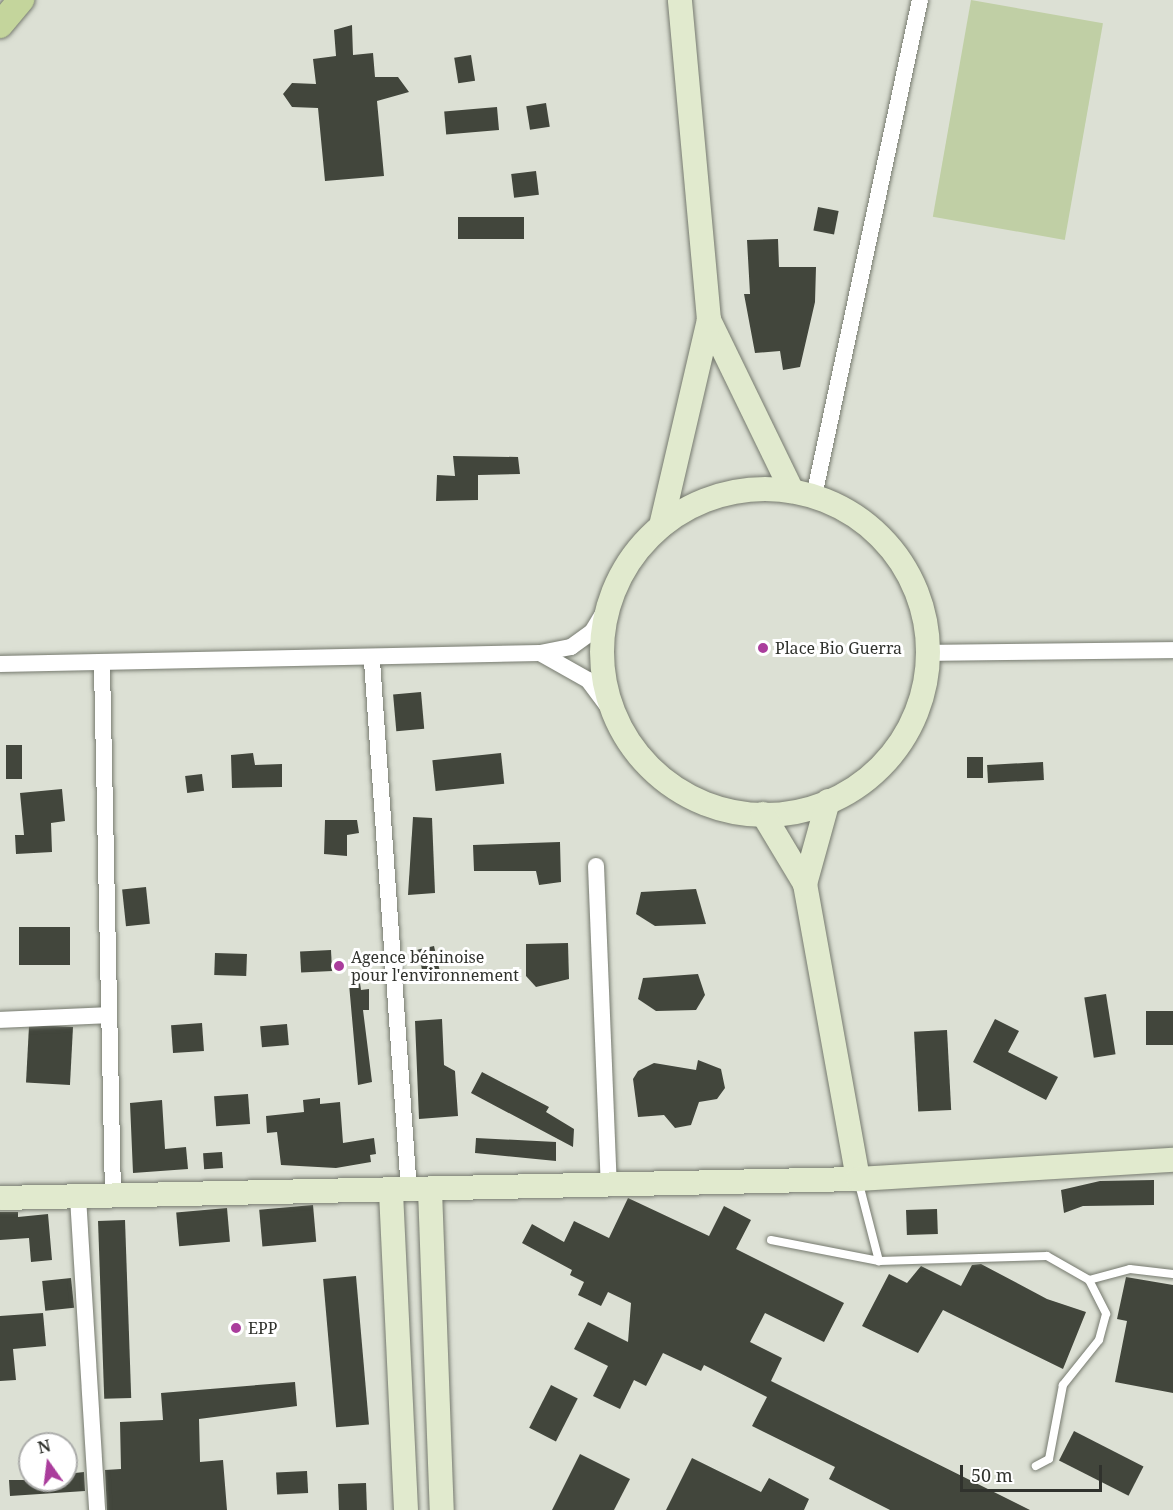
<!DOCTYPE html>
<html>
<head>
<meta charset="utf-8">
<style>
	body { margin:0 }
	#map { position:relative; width:1173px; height:1510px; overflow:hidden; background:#dce0d4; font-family:"Noto Serif",serif }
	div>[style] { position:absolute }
	.green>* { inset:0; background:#c0cfa5; transform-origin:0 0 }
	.building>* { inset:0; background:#42463c; transform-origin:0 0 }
	.roads { filter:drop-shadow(0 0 2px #767a6f) drop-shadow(0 0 2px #767a6f) }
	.lane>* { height:8px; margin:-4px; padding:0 4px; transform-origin:4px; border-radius:4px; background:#fff }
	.street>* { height:16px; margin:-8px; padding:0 8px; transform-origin:8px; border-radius:8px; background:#fff }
	.secondary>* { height:24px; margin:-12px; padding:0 12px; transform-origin:12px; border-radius:12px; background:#e1eace }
	.secondary>.ring { margin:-12px; padding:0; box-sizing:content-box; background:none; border:24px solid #e1eace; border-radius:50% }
	.primary>* { height:26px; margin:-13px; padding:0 13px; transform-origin:13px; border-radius:13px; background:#c4d59c }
	.dots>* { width:16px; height:16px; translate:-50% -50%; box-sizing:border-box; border:3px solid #fff; border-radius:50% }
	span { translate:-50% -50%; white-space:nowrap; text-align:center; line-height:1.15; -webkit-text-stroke:6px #fff; paint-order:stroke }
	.poi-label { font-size:16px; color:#30322d }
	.left { translate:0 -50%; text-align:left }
	.north { position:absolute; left:18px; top:1432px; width:60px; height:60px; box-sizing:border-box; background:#fff; border:2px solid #acadab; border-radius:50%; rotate:346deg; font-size:16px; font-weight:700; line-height:24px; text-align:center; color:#30322d }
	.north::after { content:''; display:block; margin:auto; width:21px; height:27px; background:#aa3d9c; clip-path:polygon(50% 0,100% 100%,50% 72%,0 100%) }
	.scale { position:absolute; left:960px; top:1465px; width:142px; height:27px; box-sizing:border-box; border:3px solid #30322d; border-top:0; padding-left:8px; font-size:18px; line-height:21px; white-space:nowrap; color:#30322d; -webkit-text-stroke:4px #fff; paint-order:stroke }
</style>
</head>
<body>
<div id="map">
	<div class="green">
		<div style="left:971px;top:0;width:134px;height:220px;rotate:10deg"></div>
	</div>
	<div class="building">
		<div style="clip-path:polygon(352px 25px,353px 55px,373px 53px,375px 77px,398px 77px,409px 92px,377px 101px,384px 176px,325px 181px,318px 108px,292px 107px,283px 94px,292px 83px,316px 84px,313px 59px,336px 56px,334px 30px)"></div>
		<div style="left:471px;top:55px;width:26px;height:17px;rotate:81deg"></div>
		<div style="left:546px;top:103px;width:24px;height:20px;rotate:81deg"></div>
		<div style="left:497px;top:107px;width:23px;height:53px;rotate:85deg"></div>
		<div style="left:536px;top:171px;width:24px;height:25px;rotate:83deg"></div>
		<div style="left:818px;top:207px;width:21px;height:24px;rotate:11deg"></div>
		<div style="left:524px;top:217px;width:22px;height:66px;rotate:90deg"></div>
		<div style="clip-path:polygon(778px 239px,779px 267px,816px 267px,815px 302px,800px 367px,783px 370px,780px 351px,755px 353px,744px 294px,750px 294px,747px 240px)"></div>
		<div style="clip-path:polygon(453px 456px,518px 457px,520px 474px,478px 475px,478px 500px,436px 501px,437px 475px,455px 476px)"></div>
		<div style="left:421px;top:692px;width:37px;height:28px;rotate:85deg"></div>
		<div style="left:6px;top:745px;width:16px;height:34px"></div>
		<div style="clip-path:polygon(253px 753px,255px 765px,282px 764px,282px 787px,232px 788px,231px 755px)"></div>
		<div style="left:501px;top:753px;width:31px;height:69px;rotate:84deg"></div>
		<div style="left:967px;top:757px;width:16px;height:21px"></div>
		<div style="left:1043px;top:762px;width:18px;height:56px;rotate:87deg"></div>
		<div style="left:202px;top:774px;width:17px;height:17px;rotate:83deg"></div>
		<div style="clip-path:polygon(62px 789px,65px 821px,51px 823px,52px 852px,16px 854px,15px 835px,24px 835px,20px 793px)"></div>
		<div style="clip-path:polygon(413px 817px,432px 818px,435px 893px,408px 895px)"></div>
		<div style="clip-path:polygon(325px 820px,357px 820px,359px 833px,347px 835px,347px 856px,324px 854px)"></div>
		<div style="clip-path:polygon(560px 842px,561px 882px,539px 885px,536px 871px,474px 871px,473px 845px)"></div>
		<div style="left:146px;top:887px;width:37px;height:24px;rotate:84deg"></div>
		<div style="clip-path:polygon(696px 889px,706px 924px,655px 926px,636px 914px,641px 892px)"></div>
		<div style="left:70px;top:927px;width:38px;height:51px;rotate:90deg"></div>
		<div style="clip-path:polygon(568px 943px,569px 979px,536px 987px,526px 976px,526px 944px)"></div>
		<div style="left:434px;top:946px;width:28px;height:17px;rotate:77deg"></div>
		<div style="left:331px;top:950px;width:21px;height:31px;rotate:87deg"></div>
		<div style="left:215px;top:953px;width:32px;height:22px;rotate:2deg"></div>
		<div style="clip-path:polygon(698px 974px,705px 995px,696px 1010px,656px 1011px,638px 999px,643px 978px)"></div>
		<div style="clip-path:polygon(360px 983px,361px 990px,369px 989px,369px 1010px,363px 1010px,372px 1082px,358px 1085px,349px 984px)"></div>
		<div style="left:1106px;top:994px;width:61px;height:22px;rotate:81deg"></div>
		<div style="left:1173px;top:1011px;width:34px;height:27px;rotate:90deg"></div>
		<div style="clip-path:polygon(442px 1019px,444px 1065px,455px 1071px,458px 1116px,419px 1119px,415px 1021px)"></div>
		<div style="clip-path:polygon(995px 1019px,1019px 1031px,1008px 1052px,1058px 1077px,1046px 1100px,973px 1062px)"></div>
		<div style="left:202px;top:1023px;width:28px;height:31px;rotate:86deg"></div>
		<div style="left:287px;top:1024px;width:21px;height:27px;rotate:85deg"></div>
		<div style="left:73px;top:1027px;width:58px;height:44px;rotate:93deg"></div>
		<div style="left:947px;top:1030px;width:80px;height:33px;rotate:87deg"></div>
		<div style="clip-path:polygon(698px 1060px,721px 1069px,725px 1088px,717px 1099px,699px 1102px,691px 1125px,675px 1128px,664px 1115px,638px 1117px,633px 1079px,638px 1071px,654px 1063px,696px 1070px)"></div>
		<div style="clip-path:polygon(482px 1072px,549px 1107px,546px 1112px,574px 1129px,573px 1147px,471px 1093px)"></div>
		<div style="left:248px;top:1094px;width:30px;height:34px;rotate:86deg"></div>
		<div style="clip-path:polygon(320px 1098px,320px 1104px,340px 1102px,343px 1143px,374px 1138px,376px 1154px,370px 1155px,371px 1162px,336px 1168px,281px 1165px,277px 1132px,267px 1133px,266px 1116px,304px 1112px,303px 1100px)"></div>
		<div style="clip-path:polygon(162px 1100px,165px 1149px,186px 1147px,188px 1169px,133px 1173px,130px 1103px)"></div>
		<div style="clip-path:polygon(476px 1138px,556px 1142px,556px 1161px,475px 1153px)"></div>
		<div style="left:222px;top:1152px;width:16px;height:19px;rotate:86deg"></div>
		<div style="clip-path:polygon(1154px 1180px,1154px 1205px,1083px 1206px,1064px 1213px,1061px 1190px,1100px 1181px)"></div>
		<div style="clip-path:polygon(628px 1198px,709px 1236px,724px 1206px,751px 1220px,736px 1249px,844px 1303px,824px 1342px,765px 1313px,750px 1342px,782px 1358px,771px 1381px,1030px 1510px,890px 1510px,829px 1479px,835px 1467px,752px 1426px,767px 1397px,704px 1365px,701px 1371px,663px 1353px,646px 1386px,634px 1380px,620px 1409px,593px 1396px,608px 1366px,574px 1349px,588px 1322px,628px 1342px,631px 1303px,608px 1292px,601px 1306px,578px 1295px,584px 1282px,570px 1275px,572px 1270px,522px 1243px,532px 1224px,564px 1242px,574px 1221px,609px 1238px)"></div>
		<div style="left:313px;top:1205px;width:37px;height:54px;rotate:85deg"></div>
		<div style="left:227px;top:1208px;width:34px;height:51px;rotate:85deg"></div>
		<div style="left:937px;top:1209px;width:25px;height:31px;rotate:88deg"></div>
		<div style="clip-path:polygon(0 1212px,18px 1212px,18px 1217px,48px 1214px,52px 1260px,31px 1262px,29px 1238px,0 1240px)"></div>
		<div style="left:125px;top:1220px;width:178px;height:27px;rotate:88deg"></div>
		<div style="clip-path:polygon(981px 1264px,1047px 1299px,1086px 1312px,1063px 1369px,943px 1310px,918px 1353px,862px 1326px,889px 1274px,907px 1283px,921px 1266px,961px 1286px,972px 1265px)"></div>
		<div style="left:356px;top:1276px;width:149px;height:33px;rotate:85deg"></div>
		<div style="clip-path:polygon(1126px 1277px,1173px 1285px,1173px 1393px,1115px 1382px,1127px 1321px,1117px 1319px)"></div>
		<div style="left:71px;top:1278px;width:30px;height:29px;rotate:84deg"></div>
		<div style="clip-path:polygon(43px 1313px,46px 1346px,13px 1349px,16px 1380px,0 1381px,0 1316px)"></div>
		<div style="clip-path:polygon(295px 1382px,297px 1406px,199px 1419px,200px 1462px,223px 1460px,227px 1510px,107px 1510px,105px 1470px,121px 1469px,120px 1422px,163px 1420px,161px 1393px)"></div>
		<div style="left:551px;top:1385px;width:30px;height:48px;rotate:27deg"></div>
		<div style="left:1074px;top:1431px;width:78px;height:33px;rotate:27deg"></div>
		<div style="clip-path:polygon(580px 1454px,630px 1479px,614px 1510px,552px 1510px)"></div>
		<div style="clip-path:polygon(692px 1458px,761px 1492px,769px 1478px,809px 1499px,804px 1510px,666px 1510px)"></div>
		<div style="left:307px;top:1471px;width:22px;height:31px;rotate:87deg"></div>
		<div style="clip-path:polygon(84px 1472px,85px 1491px,10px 1496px,9px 1480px,66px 1480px,66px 1474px)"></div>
		<div style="left:366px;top:1483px;width:27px;height:28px;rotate:88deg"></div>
	</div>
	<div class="roads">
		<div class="lane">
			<div style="left:858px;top:1180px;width:84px;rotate:75.5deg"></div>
			<div style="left:771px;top:1240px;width:110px;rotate:11deg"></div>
			<div style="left:879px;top:1261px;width:168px;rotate:-1.7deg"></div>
			<div style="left:1047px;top:1256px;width:48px;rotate:29.7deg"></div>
			<div style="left:1089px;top:1280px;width:38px;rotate:63deg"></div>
			<div style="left:1106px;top:1314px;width:27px;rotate:105deg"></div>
			<div style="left:1099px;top:1340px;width:58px;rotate:128.7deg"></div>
			<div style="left:1063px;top:1385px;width:75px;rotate:100.7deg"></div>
			<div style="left:1049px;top:1459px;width:15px;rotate:152deg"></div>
			<div style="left:1089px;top:1280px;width:42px;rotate:-15deg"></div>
			<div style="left:1130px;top:1269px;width:43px;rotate:6.6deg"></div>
		</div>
		<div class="street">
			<div style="left:814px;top:496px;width:507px;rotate:-77.94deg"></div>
			<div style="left:540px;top:653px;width:55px;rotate:29.4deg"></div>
			<div style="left:588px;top:680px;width:44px;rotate:53.4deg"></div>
			<div style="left:928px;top:653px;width:245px;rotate:-0.7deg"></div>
			<div style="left:372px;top:661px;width:531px;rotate:86.01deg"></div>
			<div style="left:0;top:664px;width:540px;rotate:-1.17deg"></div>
			<div style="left:540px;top:653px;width:32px;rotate:-11deg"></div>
			<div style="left:571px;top:647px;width:26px;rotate:-36deg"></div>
			<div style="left:592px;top:632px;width:35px;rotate:-59deg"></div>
			<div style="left:102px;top:666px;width:530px;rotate:88.81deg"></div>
			<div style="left:596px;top:866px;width:319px;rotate:87.7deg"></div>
			<div style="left:0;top:1020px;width:109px;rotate:-2.6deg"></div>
			<div style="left:78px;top:1197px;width:314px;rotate:86.5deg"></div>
		</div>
		<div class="secondary">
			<div style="left:709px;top:320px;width:190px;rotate:64.1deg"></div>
			<div class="ring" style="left:602px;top:489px;width:302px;height:302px"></div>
			<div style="left:661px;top:526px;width:212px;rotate:-76.9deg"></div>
			<div style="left:709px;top:320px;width:321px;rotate:-95.2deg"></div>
			<div style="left:763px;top:814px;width:82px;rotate:59deg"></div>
			<div style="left:805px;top:884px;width:300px;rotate:79.8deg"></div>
			<div style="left:805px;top:884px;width:86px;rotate:-74.5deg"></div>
			<div style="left:430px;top:1190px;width:320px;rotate:87.9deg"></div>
			<div style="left:391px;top:1192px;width:318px;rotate:87.3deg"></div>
			<div style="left:0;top:1198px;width:858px;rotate:-1.27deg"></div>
			<div style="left:858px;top:1179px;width:316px;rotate:-3.5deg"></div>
		</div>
		<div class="primary">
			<div style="left:0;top:25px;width:33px;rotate:-50deg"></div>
		</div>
	</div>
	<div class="dots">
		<div style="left:763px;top:648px;background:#aa3d9c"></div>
		<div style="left:339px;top:966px;background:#aa3d9c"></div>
		<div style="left:236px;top:1328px;background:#aa3d9c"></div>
	</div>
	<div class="poi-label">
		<span class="left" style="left:775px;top:648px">Place Bio Guerra</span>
		<span class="left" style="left:351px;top:966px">Agence béninoise<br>pour l'environnement</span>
		<span class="left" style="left:248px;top:1328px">EPP</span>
	</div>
	<div class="north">N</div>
	<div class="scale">50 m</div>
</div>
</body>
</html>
